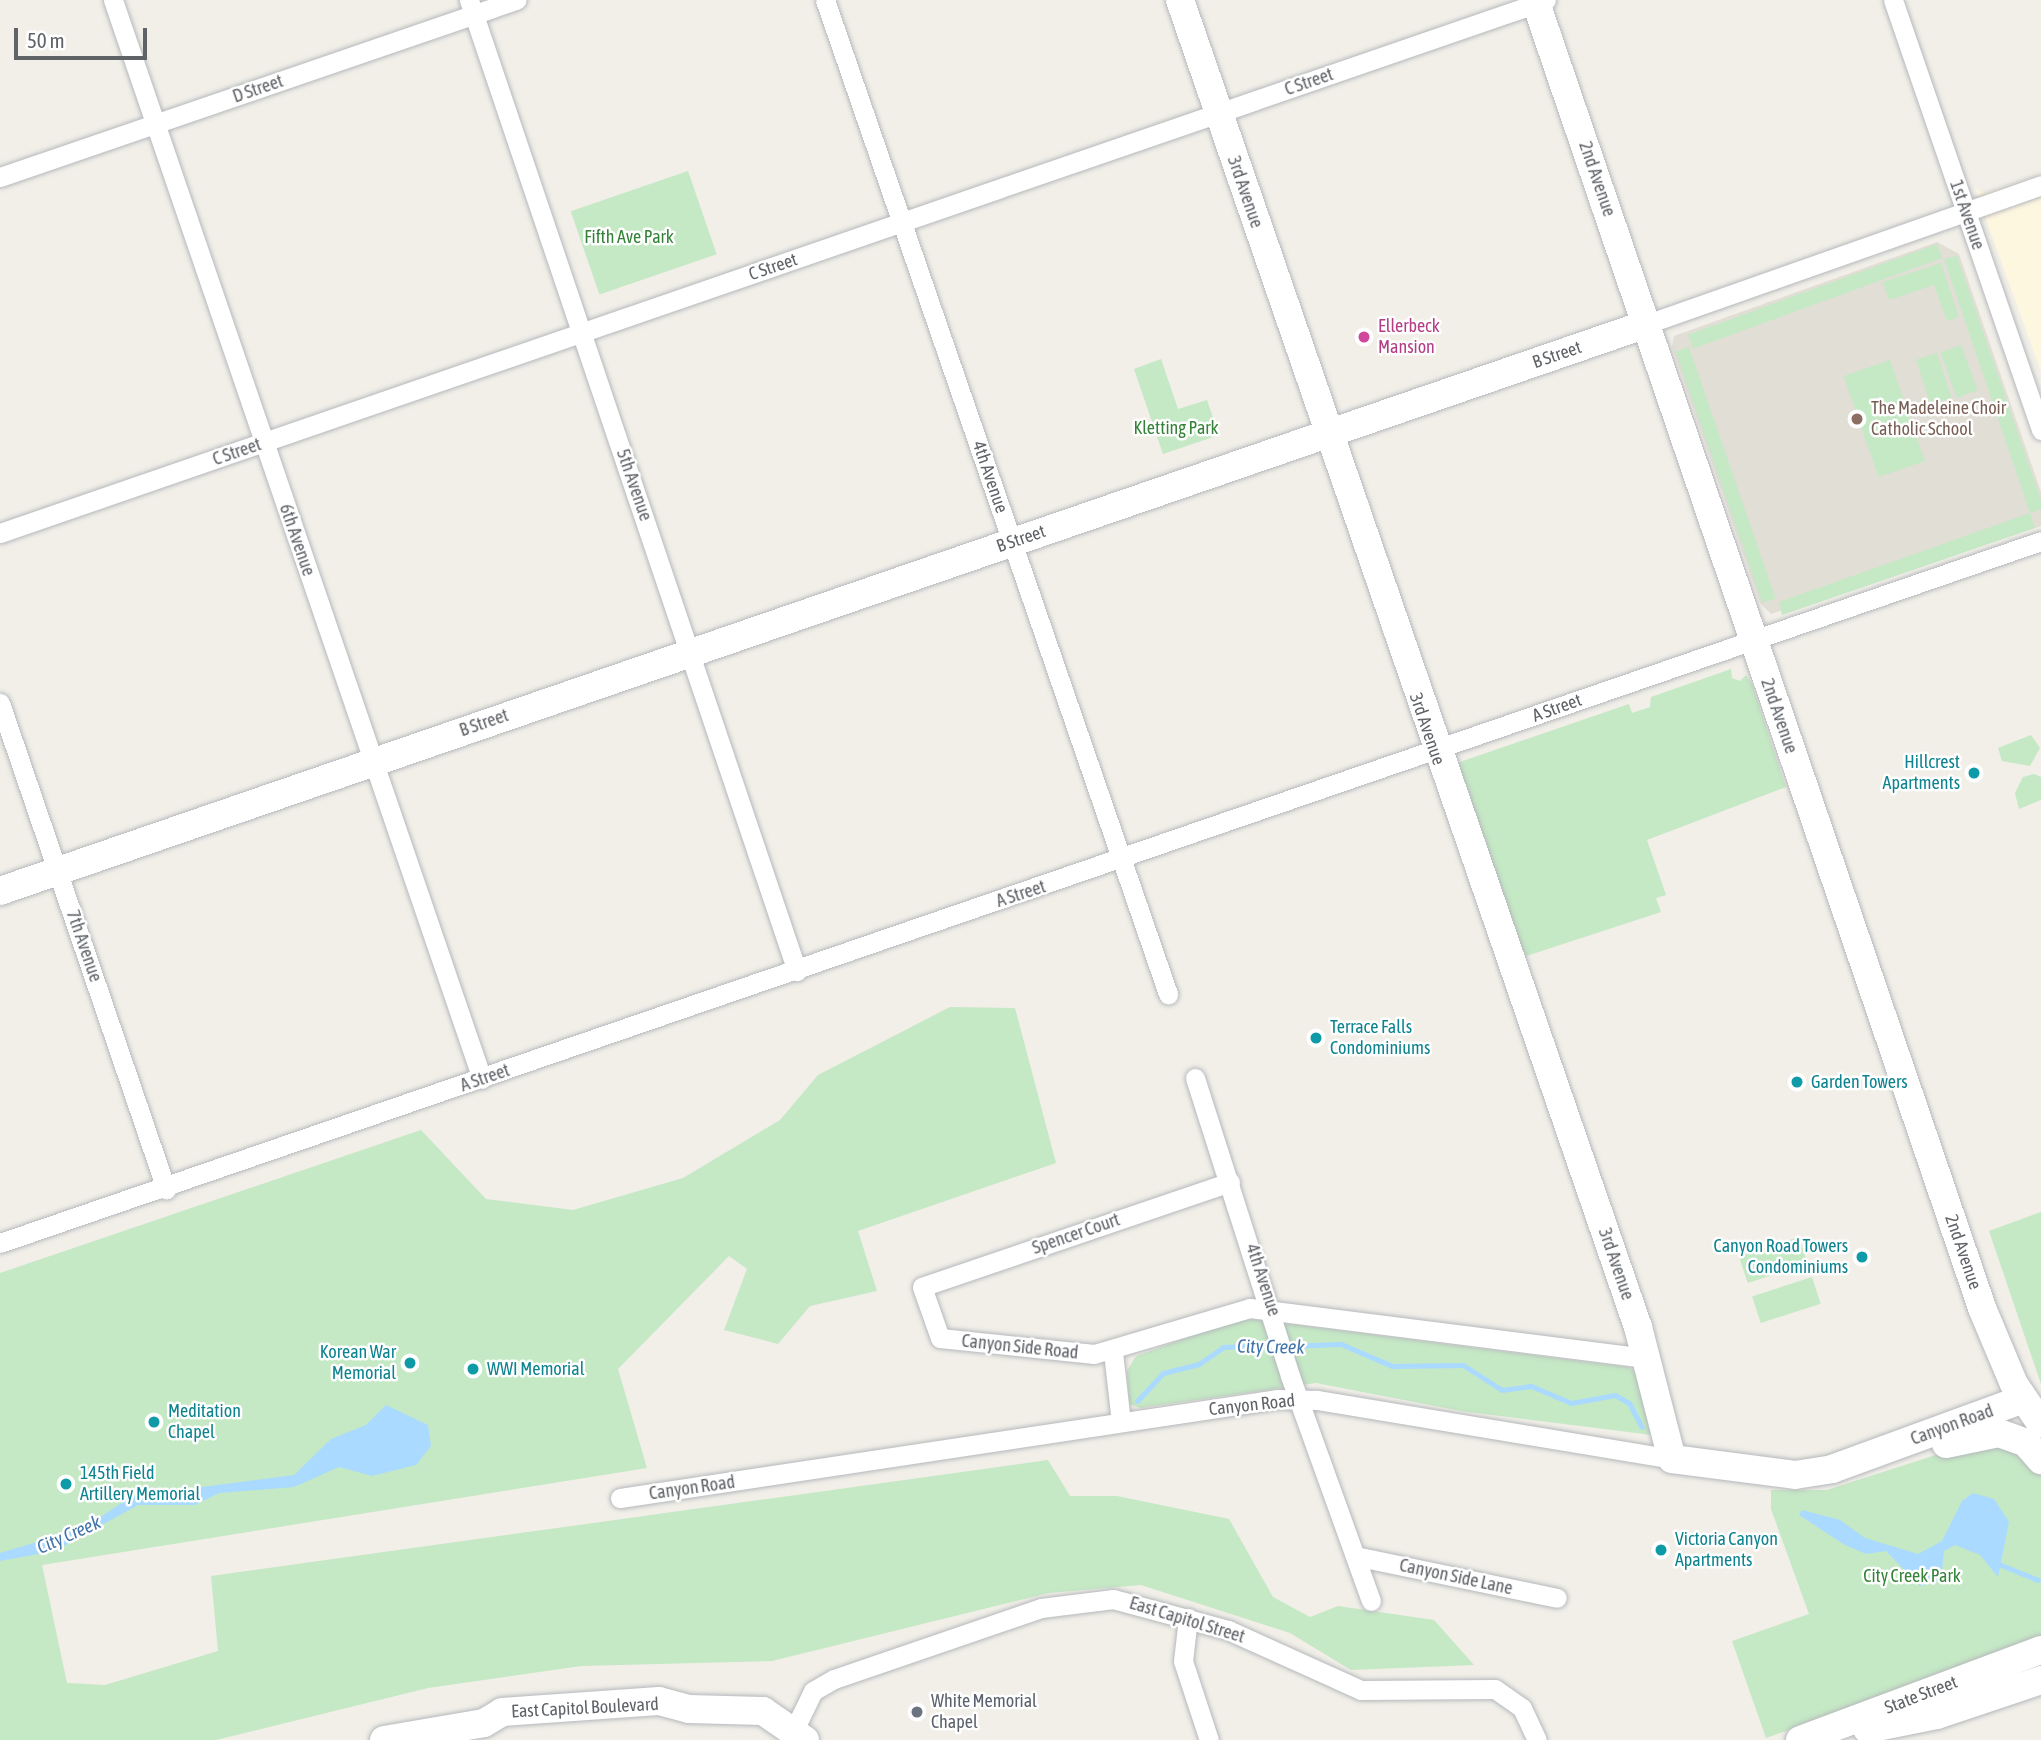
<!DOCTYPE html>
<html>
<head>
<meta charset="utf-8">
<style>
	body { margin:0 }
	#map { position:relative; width:2041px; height:1740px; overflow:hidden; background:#f1efe8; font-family:"Asap Condensed",sans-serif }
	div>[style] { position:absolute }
	.commercial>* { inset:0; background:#fef7e0 }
	.education>* { inset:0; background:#e1ded6 }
	.green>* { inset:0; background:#c5e8c5; transform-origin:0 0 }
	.water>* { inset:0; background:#aadaff }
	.stream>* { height:5px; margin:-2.5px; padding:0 2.5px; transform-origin:2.5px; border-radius:2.5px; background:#aadaff }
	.roads { filter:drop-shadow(0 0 2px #b5b8bc) drop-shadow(0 0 2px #b5b8bc) }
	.street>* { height:19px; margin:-9.5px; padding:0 9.5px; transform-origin:9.5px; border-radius:9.5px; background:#fff }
	.secondary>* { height:28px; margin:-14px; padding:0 14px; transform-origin:14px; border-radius:14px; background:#fff }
	.dots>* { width:19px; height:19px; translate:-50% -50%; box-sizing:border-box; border:4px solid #fff; border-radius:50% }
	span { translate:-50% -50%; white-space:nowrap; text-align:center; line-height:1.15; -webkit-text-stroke:5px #fff; paint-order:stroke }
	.street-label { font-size:18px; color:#5f6368 }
	.park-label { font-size:18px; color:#348238 }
	.hotel-label { font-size:18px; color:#b23c85 }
	.left { translate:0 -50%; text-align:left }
	.education-label { font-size:18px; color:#785e54 }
	.culture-label { font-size:18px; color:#0d838f }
	.right { translate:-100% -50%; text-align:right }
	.worship-label { font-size:18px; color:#5b616d }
	.water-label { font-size:19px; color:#4174aa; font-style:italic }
	.scale { position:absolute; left:14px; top:28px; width:133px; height:32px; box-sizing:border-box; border:4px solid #5f6368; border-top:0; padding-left:9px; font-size:21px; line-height:24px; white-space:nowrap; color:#5f6368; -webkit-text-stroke:5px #fff; paint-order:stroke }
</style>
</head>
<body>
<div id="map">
	<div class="commercial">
		<div style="clip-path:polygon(2041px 174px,2041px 371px,1975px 189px,1985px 193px)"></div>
	</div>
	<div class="education">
		<div style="clip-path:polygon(1937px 242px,1959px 254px,2041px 492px,2041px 526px,1771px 614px,1760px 603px,1672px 347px,1674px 336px)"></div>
	</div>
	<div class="green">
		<div style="left:688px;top:171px;width:88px;height:124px;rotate:71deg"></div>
		<div style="left:1937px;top:244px;width:15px;height:265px;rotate:70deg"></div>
		<div style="clip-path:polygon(1957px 256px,2041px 500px,2041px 509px,2030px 513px,2035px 528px,1782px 615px,1779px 602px,2030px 513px,1944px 259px)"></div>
		<div style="clip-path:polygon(1941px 263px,1959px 317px,1947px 321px,1934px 285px,1889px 300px,1883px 282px)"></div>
		<div style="left:1961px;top:345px;width:48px;height:22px;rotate:70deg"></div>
		<div style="left:1689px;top:347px;width:266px;height:14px;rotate:71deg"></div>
		<div style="left:1937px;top:353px;width:47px;height:22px;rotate:72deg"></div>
		<div style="clip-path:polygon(1161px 359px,1178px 409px,1207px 400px,1219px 435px,1163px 454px,1134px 369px)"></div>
		<div style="left:1890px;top:360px;width:107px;height:49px;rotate:71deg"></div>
		<div style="clip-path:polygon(1731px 669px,1732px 678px,1740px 681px,1746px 675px,1752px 684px,1786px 787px,1647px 840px,1666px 895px,1656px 898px,1661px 912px,1523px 957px,1456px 769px,1460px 762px,1629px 704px,1632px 713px,1650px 707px,1651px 697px)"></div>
		<div style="clip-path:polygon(2031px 735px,2040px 748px,2030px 766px,2002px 761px,1998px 748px)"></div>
		<div style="clip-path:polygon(2034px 774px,2041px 777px,2041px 800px,2019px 809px,2015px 793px,2023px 777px)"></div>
		<div style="clip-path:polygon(950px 1007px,1015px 1008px,1056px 1163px,858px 1231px,877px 1291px,810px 1306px,778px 1344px,724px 1330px,747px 1269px,729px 1256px,618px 1369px,647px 1468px,42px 1565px,67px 1683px,105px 1685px,218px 1651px,211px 1576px,1048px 1460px,1070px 1496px,1117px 1496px,1229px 1519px,1273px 1597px,1310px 1617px,1338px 1606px,1434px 1620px,1474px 1665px,1351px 1670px,1290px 1633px,1141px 1585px,1049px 1593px,772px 1661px,581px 1666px,428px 1688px,216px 1740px,0 1740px,0 1273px,421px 1130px,486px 1199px,573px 1210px,683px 1178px,780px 1120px,818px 1075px)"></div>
		<div style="clip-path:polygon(2041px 1212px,2041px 1384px,1989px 1231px)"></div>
		<div style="left:1799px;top:1237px;width:28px;height:63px;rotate:72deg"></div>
		<div style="left:1812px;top:1277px;width:28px;height:63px;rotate:72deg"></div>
		<div style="clip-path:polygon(1242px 1318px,1627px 1367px,1637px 1372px,1652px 1435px,1461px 1411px,1316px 1383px,1140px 1408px,1129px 1404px,1127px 1371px,1136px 1356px)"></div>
		<div style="clip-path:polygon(1976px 1442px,2017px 1448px,2041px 1473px,2041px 1639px,1766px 1738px,1732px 1641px,1809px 1614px,1771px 1509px,1771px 1490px,1827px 1490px)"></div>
	</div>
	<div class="water">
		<div style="clip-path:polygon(386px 1405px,428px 1425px,431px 1446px,416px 1465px,372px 1476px,339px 1467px,294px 1487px,219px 1493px,195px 1505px,138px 1505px,55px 1551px,0 1561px,0 1553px,84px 1528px,132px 1496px,294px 1475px,331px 1439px,366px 1425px)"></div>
		<div style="clip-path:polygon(1973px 1493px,1994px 1499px,2009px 1522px,1998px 1577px,1980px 1555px,1955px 1545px,1944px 1551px,1941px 1579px,1920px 1586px,1886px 1551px,1866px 1554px,1845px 1545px,1799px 1515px,1802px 1510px,1840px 1520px,1865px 1538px,1918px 1554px,1942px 1541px,1962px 1501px)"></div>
	</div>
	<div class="stream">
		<div style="left:1285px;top:1346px;width:56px;rotate:-2deg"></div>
		<div style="left:1341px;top:1344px;width:56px;rotate:23.3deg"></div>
		<div style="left:1392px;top:1366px;width:71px;rotate:-0.8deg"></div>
		<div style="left:1463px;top:1365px;width:46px;rotate:32.7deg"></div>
		<div style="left:1502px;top:1390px;width:29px;rotate:-8deg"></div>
		<div style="left:1531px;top:1386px;width:43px;rotate:23deg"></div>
		<div style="left:1571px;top:1403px;width:45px;rotate:-10.3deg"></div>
		<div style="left:1615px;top:1395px;width:16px;rotate:30deg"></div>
		<div style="left:1629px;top:1403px;width:27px;rotate:62deg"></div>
		<div style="left:1137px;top:1401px;width:38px;rotate:-47deg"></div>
		<div style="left:1163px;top:1373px;width:37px;rotate:-14deg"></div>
		<div style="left:1199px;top:1364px;width:29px;rotate:-35deg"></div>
		<div style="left:1223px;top:1347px;width:53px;rotate:-2.2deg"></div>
		<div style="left:1996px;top:1563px;width:45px;rotate:22deg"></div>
	</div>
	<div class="roads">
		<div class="street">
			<div style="left:113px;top:0;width:1140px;rotate:71.12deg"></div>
			<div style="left:469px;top:0;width:1025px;rotate:71.34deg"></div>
			<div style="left:825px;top:0;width:1052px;rotate:70.96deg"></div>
			<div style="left:1893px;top:0;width:455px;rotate:71deg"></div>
			<div style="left:0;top:177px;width:546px;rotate:-18.93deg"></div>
			<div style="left:1647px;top:324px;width:418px;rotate:-19.4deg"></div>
			<div style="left:0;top:533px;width:1635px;rotate:-19.02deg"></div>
			<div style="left:0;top:703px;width:514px;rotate:71.14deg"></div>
			<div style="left:1195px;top:1078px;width:313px;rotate:72.3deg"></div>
			<div style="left:1290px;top:1376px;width:239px;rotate:70.2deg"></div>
			<div style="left:1230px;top:1182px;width:325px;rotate:161.2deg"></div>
			<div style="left:922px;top:1287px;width:54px;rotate:70.6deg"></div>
			<div style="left:940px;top:1338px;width:155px;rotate:5.9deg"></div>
			<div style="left:1094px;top:1354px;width:163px;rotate:-16.4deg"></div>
			<div style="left:1250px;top:1308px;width:399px;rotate:7.2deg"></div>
			<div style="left:0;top:1243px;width:2158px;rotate:-18.98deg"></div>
			<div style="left:1113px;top:1352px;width:70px;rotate:83.5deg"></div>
			<div style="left:620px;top:1498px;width:664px;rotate:-8.57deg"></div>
			<div style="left:1277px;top:1399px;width:40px;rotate:1.4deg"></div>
			<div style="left:1317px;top:1400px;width:360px;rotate:9.4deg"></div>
			<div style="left:1355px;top:1556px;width:206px;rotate:11.7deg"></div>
			<div style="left:1188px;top:1618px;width:43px;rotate:96.6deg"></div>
			<div style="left:1183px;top:1661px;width:83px;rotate:71.8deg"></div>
			<div style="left:795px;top:1728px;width:41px;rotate:-64.1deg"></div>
			<div style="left:813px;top:1691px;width:24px;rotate:-30deg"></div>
			<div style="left:834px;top:1679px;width:219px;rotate:-18.9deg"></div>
			<div style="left:1041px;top:1608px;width:73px;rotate:-7.1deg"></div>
			<div style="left:1113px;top:1599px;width:119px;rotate:15.1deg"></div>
			<div style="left:1228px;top:1630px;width:146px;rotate:24.3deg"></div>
			<div style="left:1361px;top:1690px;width:134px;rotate:-0.4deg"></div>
			<div style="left:1495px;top:1689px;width:33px;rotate:35deg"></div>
			<div style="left:1522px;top:1708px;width:35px;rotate:65deg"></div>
		</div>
		<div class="secondary">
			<div style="left:1180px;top:0;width:1404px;rotate:70.96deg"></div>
			<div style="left:1638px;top:1327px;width:136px;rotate:75.6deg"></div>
			<div style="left:1672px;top:1459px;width:124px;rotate:7.4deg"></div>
			<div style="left:1795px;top:1475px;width:37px;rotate:-9deg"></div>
			<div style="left:1832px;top:1469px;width:203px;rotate:-20.1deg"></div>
			<div style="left:1535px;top:0;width:1382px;rotate:71.13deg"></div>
			<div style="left:1982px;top:1308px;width:82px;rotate:67.2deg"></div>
			<div style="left:2014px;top:1384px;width:48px;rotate:56deg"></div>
			<div style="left:0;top:891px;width:1742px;rotate:-19deg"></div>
			<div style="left:1946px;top:1444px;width:54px;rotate:-11.7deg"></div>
			<div style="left:1999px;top:1433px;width:29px;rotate:20deg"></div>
			<div style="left:2026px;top:1443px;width:23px;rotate:49deg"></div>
			<div style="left:1867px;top:1729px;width:71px;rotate:-11.3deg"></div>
			<div style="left:1937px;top:1715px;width:110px;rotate:-18.6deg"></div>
			<div style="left:384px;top:1740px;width:101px;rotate:-9.6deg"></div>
			<div style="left:484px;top:1723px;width:21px;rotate:-31deg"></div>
			<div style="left:502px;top:1712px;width:157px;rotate:-4deg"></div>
			<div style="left:659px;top:1701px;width:31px;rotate:15deg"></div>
			<div style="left:689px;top:1709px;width:74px;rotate:1.5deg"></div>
			<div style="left:763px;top:1711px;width:51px;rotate:34.6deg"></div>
			<div style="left:1800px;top:1740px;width:257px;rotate:-20.5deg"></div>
		</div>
	</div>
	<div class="dots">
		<div style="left:1364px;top:337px;background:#d1479c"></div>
		<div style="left:1857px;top:419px;background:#8d6e63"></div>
		<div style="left:1974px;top:773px;background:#0f9aa8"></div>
		<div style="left:1316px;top:1038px;background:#0f9aa8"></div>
		<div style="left:1797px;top:1082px;background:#0f9aa8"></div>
		<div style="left:1862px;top:1257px;background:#0f9aa8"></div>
		<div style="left:410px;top:1363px;background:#0f9aa8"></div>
		<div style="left:473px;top:1369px;background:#0f9aa8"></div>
		<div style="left:154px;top:1422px;background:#0f9aa8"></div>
		<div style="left:66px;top:1484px;background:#0f9aa8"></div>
		<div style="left:1661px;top:1550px;background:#0f9aa8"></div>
		<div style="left:917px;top:1712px;background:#6b7280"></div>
	</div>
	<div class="street-label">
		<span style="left:1309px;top:82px;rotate:-19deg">C Street</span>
		<span style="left:258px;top:89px;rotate:-19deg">D Street</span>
		<span style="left:1597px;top:179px;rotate:71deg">2nd Avenue</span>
		<span style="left:1245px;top:192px;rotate:71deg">3rd Avenue</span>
		<span style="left:1967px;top:215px;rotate:71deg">1st Avenue</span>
		<span style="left:773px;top:267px;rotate:-19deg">C Street</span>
		<span style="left:1557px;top:355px;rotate:-19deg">B Street</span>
		<span style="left:237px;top:452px;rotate:-19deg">C Street</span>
		<span style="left:990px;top:477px;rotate:71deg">4th Avenue</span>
		<span style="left:634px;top:485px;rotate:71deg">5th Avenue</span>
		<span style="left:1021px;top:539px;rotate:-19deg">B Street</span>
		<span style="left:297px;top:540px;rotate:71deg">6th Avenue</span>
		<span style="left:1557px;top:708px;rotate:-20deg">A Street</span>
		<span style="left:1779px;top:716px;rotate:71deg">2nd Avenue</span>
		<span style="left:484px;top:723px;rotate:-19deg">B Street</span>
		<span style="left:1427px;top:729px;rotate:71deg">3rd Avenue</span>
		<span style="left:1021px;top:894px;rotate:-18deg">A Street</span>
		<span style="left:84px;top:946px;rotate:71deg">7th Avenue</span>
		<span style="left:485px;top:1078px;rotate:-19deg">A Street</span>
		<span style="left:1076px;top:1234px;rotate:-19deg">Spencer Court</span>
		<span style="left:1963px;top:1252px;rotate:71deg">2nd Avenue</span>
		<span style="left:1616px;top:1264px;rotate:71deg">3rd Avenue</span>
		<span style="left:1263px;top:1280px;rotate:72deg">4th Avenue</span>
		<span style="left:1020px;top:1347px;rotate:6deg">Canyon Side Road</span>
		<span style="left:1252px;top:1405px;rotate:-6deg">Canyon Road</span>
		<span style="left:1952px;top:1425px;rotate:-20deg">Canyon Road</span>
		<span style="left:692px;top:1488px;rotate:-8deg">Canyon Road</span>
		<span style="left:1456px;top:1577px;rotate:12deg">Canyon Side Lane</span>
		<span style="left:1187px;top:1620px;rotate:17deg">East Capitol Street</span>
		<span style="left:1921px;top:1695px;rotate:-21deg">State Street</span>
		<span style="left:585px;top:1708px;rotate:-3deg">East Capitol Boulevard</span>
	</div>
	<div class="park-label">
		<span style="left:629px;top:237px">Fifth Ave Park</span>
		<span style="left:1176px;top:428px">Kletting Park</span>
		<span style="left:1912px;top:1576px">City Creek Park</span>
	</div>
	<div class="hotel-label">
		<span class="left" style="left:1378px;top:337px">Ellerbeck<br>Mansion</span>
	</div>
	<div class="education-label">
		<span class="left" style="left:1871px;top:419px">The Madeleine Choir<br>Catholic School</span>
	</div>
	<div class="culture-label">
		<span class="right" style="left:1960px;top:773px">Hillcrest<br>Apartments</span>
		<span class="left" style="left:1330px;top:1038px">Terrace Falls<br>Condominiums</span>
		<span class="left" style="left:1811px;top:1082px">Garden Towers</span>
		<span class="right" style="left:1848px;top:1257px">Canyon Road Towers<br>Condominiums</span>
		<span class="right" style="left:396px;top:1363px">Korean War<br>Memorial</span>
		<span class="left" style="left:487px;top:1369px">WWI Memorial</span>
		<span class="left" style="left:168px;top:1422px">Meditation<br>Chapel</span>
		<span class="left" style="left:80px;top:1484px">145th Field<br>Artillery Memorial</span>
		<span class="left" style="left:1675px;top:1550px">Victoria Canyon<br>Apartments</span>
	</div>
	<div class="worship-label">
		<span class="left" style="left:931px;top:1712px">White Memorial<br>Chapel</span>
	</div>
	<div class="water-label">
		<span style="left:1271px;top:1347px;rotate:1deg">City Creek</span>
		<span style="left:69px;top:1535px;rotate:-24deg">City Creek</span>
	</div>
	<div class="scale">50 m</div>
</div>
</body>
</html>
